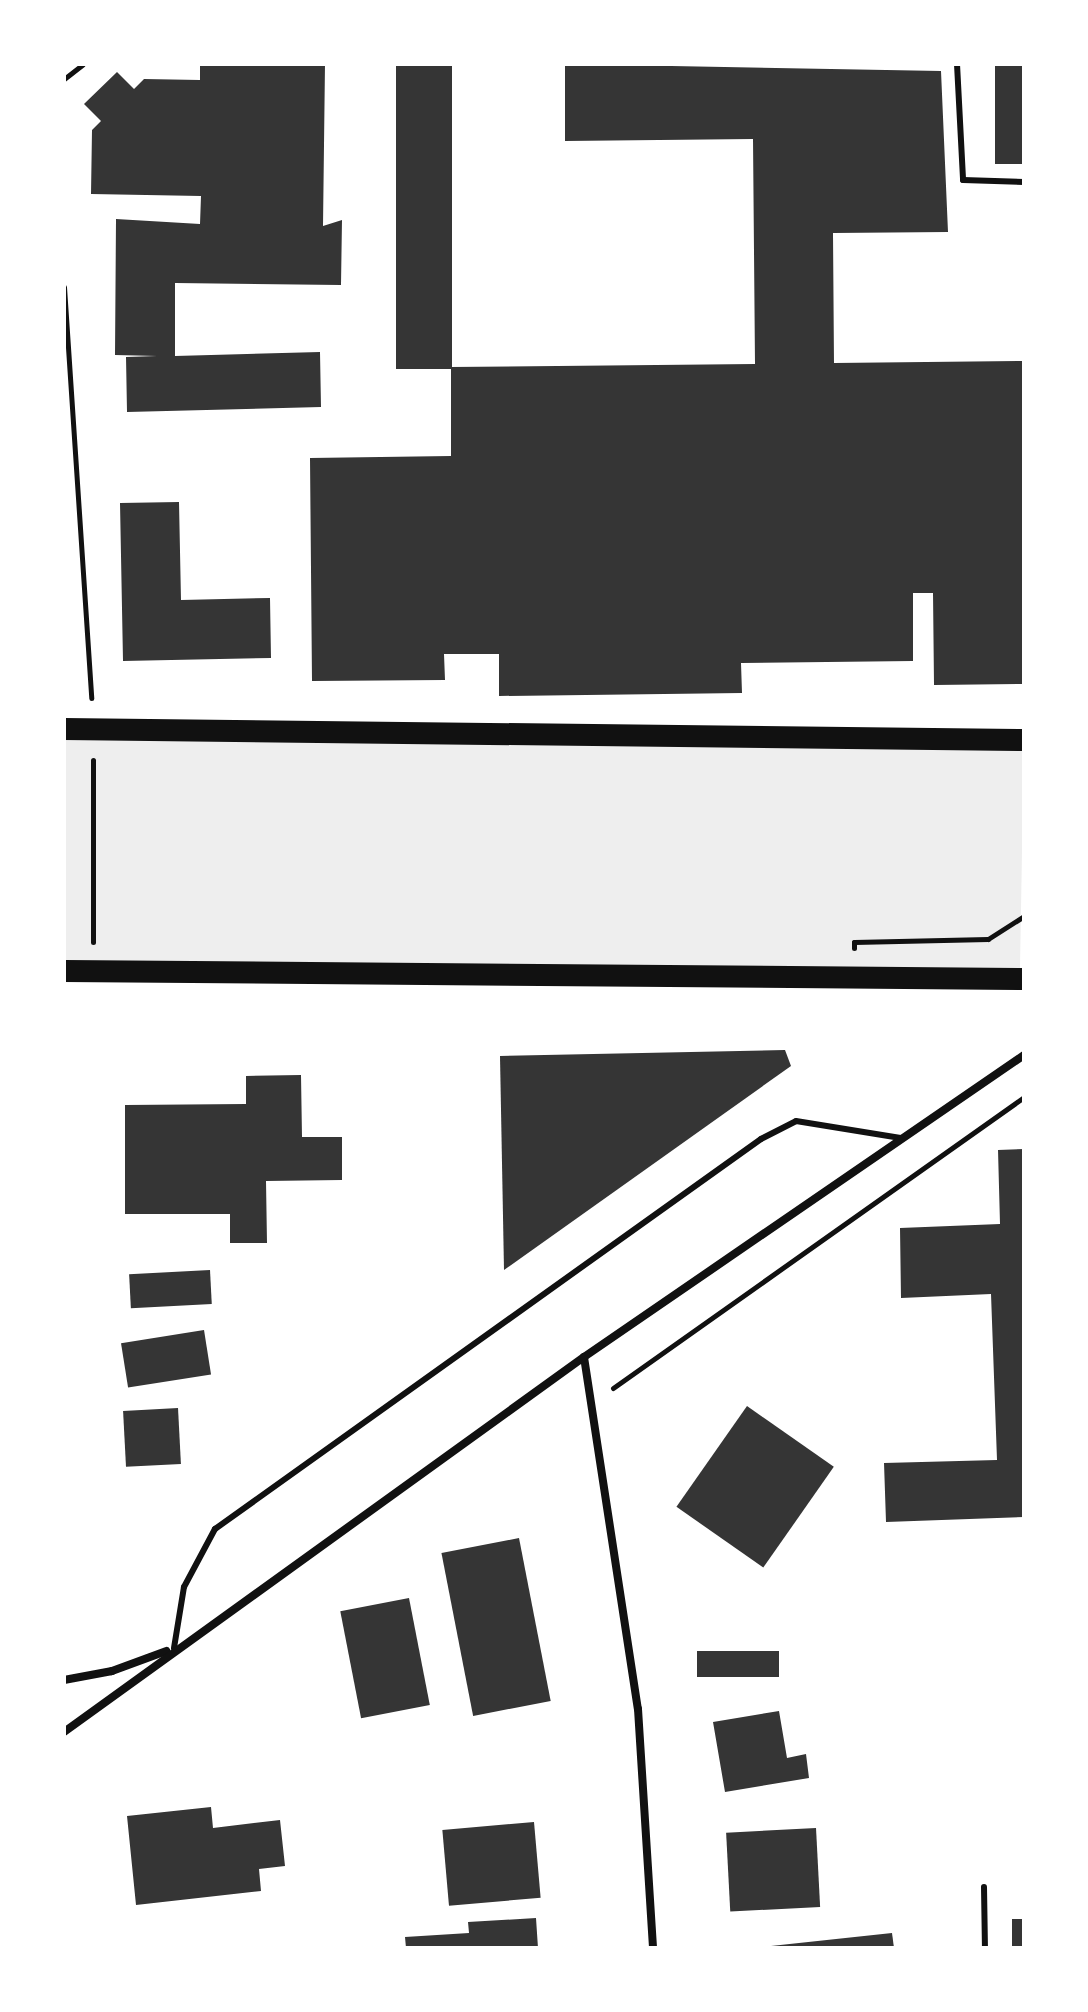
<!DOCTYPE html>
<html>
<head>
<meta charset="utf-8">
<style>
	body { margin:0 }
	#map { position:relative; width:1088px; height:2012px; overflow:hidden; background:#fff; font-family:Raleway,sans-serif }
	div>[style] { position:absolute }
	.green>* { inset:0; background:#eee; transform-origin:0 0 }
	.building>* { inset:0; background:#353535; transform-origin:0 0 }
	.path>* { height:5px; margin:-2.5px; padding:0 2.5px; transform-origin:2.5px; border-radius:2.5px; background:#111 }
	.service>* { height:6px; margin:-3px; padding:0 3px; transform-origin:3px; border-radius:3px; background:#111 }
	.minor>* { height:8px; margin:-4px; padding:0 4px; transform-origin:4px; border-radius:4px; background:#111 }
	.trunk>* { height:22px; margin:-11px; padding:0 11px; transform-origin:11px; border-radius:11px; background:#111 }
	span { translate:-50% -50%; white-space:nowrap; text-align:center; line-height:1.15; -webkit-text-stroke:6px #fff; paint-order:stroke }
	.frame { position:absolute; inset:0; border:66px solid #fff; pointer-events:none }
</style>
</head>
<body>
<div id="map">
	<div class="green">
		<div style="left:64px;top:729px;width:960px;height:242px;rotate:1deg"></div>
	</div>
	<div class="building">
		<div style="clip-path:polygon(200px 64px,325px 64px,323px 226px,342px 220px,341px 285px,175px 283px,175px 356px,320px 352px,321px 407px,127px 412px,126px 357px,157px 356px,115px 355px,116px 219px,200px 224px,201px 196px,91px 194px,92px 130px,101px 121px,84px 104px,117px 72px,134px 89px,144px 79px,200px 80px)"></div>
		<div style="left:396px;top:64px;width:56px;height:305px"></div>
		<div style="clip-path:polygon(565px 64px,941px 71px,948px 232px,833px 233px,834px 363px,1024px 361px,1024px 684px,934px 685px,933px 593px,913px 593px,913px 661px,741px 663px,742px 693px,499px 696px,499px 654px,444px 654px,445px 680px,312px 681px,310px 458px,451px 456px,451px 367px,755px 364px,753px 139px,565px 141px)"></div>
		<div style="left:995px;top:64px;width:29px;height:100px"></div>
		<div style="clip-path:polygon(179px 502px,181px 600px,270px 598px,271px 658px,123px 661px,120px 503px)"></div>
		<div style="clip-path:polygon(785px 1050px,791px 1066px,504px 1270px,500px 1056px)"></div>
		<div style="clip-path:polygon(301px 1075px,302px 1137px,342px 1137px,342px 1180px,266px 1181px,267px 1243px,230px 1243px,230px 1214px,125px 1214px,125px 1105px,246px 1104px,246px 1076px)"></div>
		<div style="clip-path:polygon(1024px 1149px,1024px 1517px,886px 1522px,884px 1463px,997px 1460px,991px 1294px,901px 1298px,900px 1228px,1000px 1224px,998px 1150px)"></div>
		<div style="left:210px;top:1270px;width:34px;height:81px;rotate:87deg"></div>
		<div style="left:204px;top:1330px;width:45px;height:84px;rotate:81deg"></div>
		<div style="left:747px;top:1406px;width:106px;height:123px;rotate:35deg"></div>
		<div style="left:178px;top:1408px;width:56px;height:55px;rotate:87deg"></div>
		<div style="left:519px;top:1538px;width:166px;height:79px;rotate:79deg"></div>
		<div style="left:409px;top:1598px;width:109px;height:70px;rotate:79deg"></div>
		<div style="left:779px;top:1651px;width:26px;height:82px;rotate:90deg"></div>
		<div style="clip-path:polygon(779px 1711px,787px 1758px,806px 1754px,809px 1778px,725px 1792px,713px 1722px)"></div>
		<div style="clip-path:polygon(211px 1807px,213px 1828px,280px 1820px,285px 1866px,259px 1869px,261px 1891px,136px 1905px,127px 1816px)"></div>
		<div style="left:534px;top:1822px;width:76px;height:92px;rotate:85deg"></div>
		<div style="left:816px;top:1828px;width:79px;height:90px;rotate:87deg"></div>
		<div style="clip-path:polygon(536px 1918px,538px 1948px,406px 1948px,405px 1937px,469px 1933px,468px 1922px)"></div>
		<div style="left:1024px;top:1919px;width:29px;height:12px;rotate:90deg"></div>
		<div style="clip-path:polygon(892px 1933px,894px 1948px,771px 1948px,771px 1946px)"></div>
	</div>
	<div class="path">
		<div style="left:64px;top:79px;width:24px;rotate:-38deg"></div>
		<div style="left:64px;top:287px;width:412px;rotate:86.2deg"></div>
		<div style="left:93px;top:760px;width:182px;rotate:90deg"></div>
		<div style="left:854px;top:948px;width:6px;rotate:-90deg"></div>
		<div style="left:854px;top:942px;width:134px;rotate:-1.3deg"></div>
		<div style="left:988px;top:939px;width:43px;rotate:-32.6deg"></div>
		<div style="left:613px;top:1388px;width:504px;rotate:-35.3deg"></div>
	</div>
	<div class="service">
		<div style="left:957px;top:64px;width:116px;rotate:87deg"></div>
		<div style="left:963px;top:180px;width:61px;rotate:1.9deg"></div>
		<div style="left:174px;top:1648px;width:62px;rotate:-80.7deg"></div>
		<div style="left:184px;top:1587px;width:66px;rotate:-61.9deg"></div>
		<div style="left:215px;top:1529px;width:671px;rotate:-35.54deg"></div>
		<div style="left:761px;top:1139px;width:39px;rotate:-27deg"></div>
		<div style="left:796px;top:1121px;width:106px;rotate:9.2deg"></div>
		<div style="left:984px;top:1887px;width:61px;rotate:89.1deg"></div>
	</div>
	<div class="minor">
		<div style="left:584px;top:1357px;width:356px;rotate:81.3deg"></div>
		<div style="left:638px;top:1709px;width:239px;rotate:86.4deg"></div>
		<div style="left:64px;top:1680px;width:49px;rotate:-10.6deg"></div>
		<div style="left:112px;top:1671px;width:58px;rotate:-20.3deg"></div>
		<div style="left:64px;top:1732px;width:641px;rotate:-35.8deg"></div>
		<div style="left:584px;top:1357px;width:534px;rotate:-34.46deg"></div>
	</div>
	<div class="trunk">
		<div style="left:64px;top:729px;width:960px;rotate:0.66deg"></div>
		<div style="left:64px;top:971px;width:960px;rotate:0.48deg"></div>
	</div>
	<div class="frame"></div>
</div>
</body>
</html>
